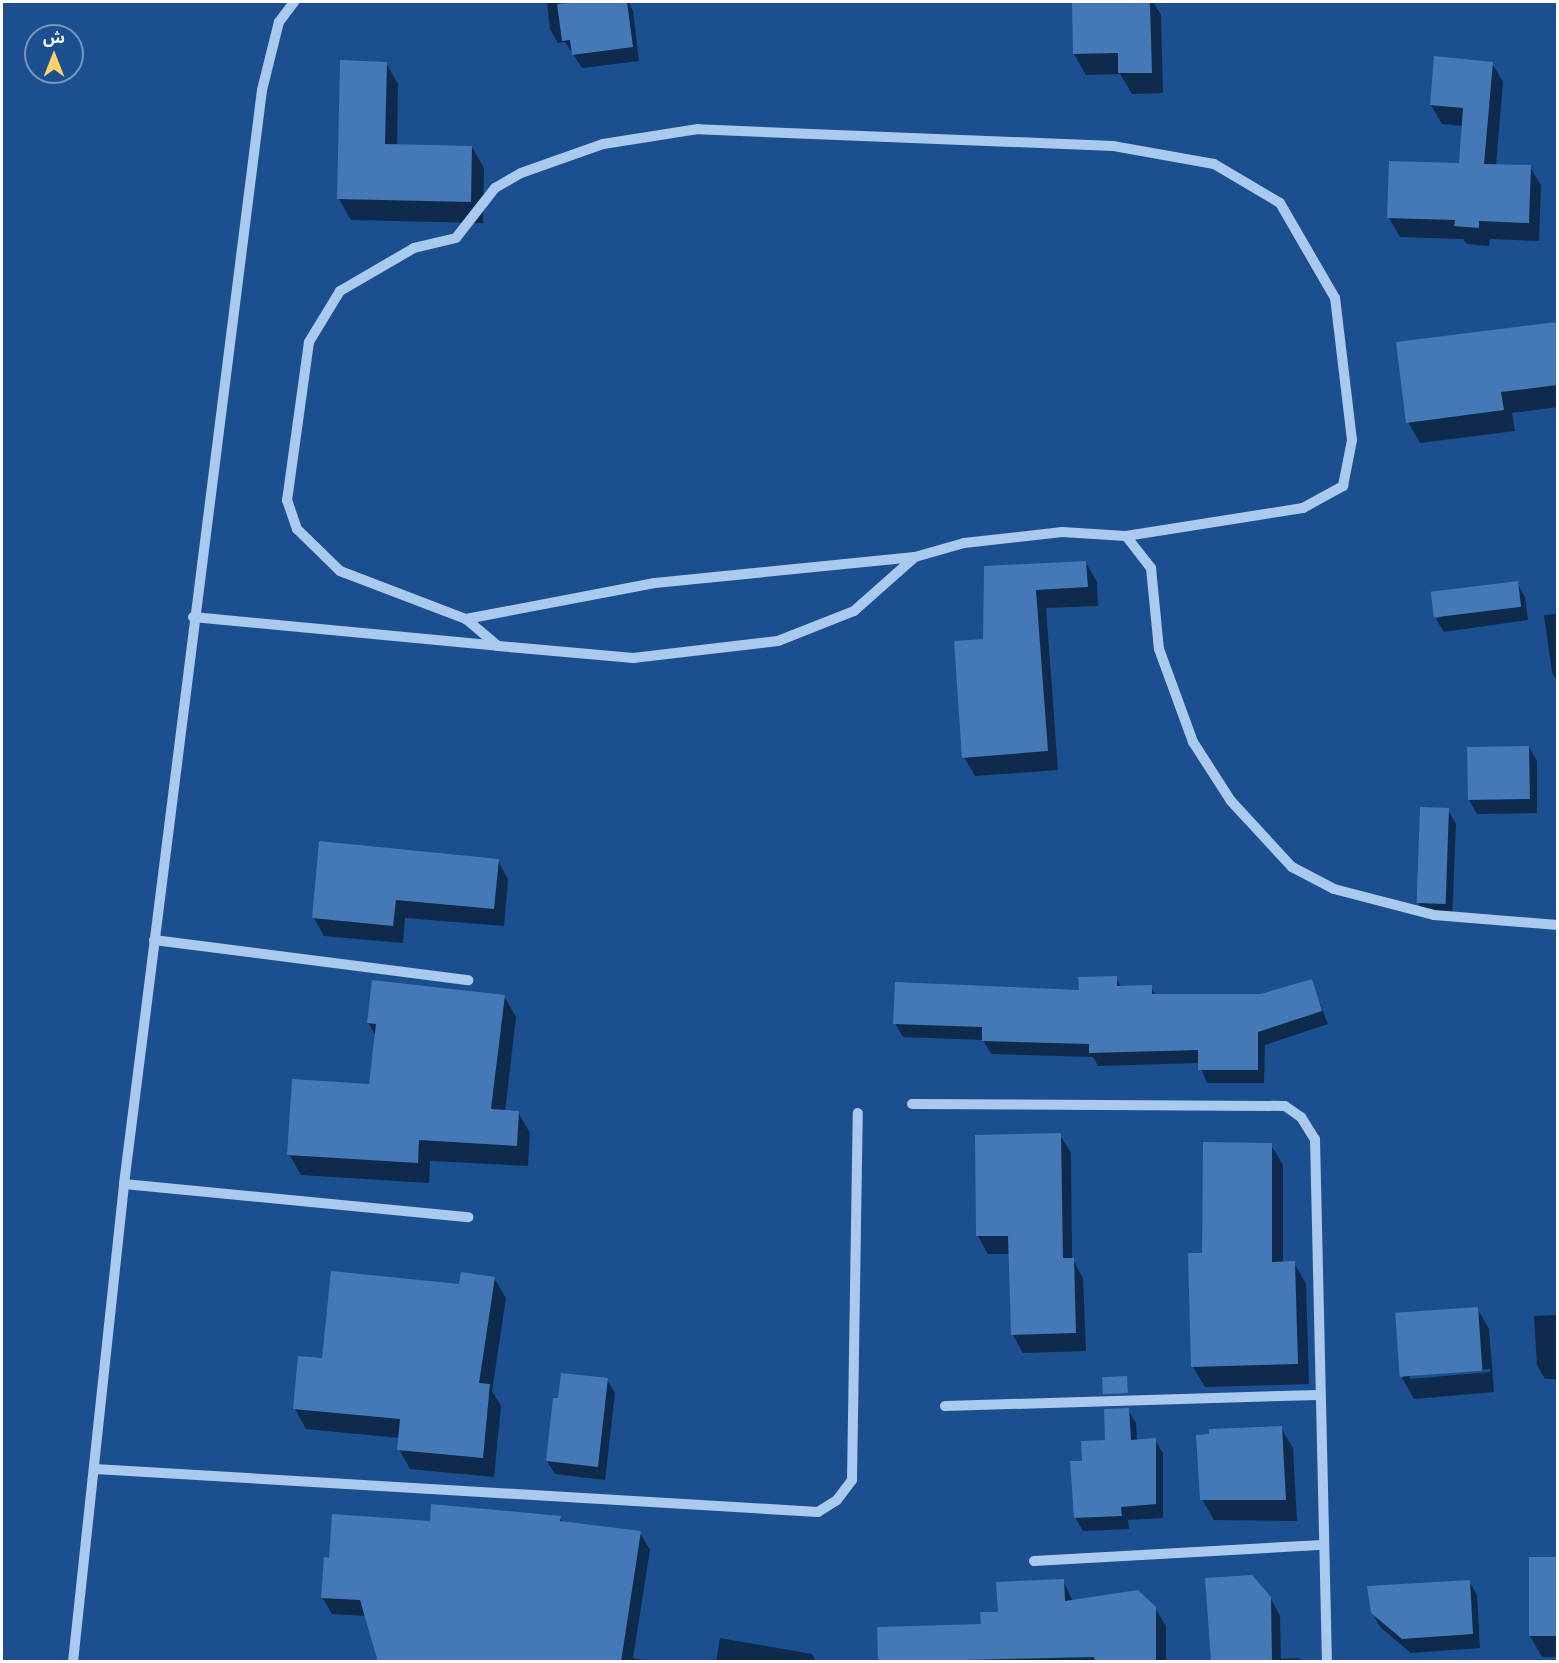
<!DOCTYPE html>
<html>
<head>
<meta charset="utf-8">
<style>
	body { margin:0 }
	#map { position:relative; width:1559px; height:1663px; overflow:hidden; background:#1b4f8f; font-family:"Fira Sans Condensed","Noto Sans Arabic",sans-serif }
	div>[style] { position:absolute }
	.shadow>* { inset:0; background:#0007 }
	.building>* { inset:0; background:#4478b7; transform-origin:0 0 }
	.minor>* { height:10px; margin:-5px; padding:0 5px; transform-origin:5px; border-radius:5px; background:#a9c9ee }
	span { translate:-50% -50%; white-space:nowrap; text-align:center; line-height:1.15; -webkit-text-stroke:6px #1b4f8f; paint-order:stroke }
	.frame { position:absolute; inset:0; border:3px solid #fff; pointer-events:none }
	.north { position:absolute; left:24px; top:24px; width:60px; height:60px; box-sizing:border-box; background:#1b4f8f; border:2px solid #7695bc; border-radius:50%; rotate:0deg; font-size:16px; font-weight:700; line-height:24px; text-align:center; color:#fff }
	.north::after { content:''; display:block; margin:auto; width:21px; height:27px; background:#ffd166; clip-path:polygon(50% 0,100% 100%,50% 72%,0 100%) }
</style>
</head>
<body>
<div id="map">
	<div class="shadow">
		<div style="clip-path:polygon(547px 2px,628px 2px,633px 11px,639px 61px,582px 68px,565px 42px,558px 43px,550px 29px)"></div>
		<div style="clip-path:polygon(1073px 2px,1153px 2px,1161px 15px,1163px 93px,1132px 94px,1120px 74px,1086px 75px,1074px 54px)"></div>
		<div style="clip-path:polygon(386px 63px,398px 84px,397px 146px,472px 147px,484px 168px,483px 223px,351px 220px,339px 199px)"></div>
		<div style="clip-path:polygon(1492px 63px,1503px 82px,1496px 165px,1530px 167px,1541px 185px,1539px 241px,1490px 239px,1489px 246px,1467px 244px,1463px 239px,1400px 237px,1389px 218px,1460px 164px,1463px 126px,1442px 124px,1431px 105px)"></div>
		<div style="clip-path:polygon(1558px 324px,1558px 407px,1512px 413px,1515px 431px,1420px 443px,1408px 422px,1398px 344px)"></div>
		<div style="clip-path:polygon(1086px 563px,1097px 582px,1098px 606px,1046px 608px,1058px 770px,975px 776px,964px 757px,984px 640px,986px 568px)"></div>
		<div style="clip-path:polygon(1517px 583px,1525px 597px,1528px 620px,1444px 632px,1436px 619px)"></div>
		<div style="clip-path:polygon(1558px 614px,1558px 682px,1552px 672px,1544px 615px)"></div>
		<div style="clip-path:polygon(1529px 747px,1537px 761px,1537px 813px,1477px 814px,1469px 800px)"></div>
		<div style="clip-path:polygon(1448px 810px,1456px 824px,1452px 921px,1426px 916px,1418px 902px)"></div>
		<div style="clip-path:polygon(498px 861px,508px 879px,504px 926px,405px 918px,403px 943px,324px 936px,314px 918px)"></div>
		<div style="clip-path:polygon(1116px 978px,1121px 987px,1151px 987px,1156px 996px,1262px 996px,1311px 981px,1328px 1024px,1265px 1045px,1264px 1083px,1207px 1083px,1199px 1063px,1098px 1066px,1093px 1057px,991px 1054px,983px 1040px,903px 1037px,895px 1023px,1080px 992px)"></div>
		<div style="clip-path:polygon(504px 996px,516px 1017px,505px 1112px,518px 1112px,530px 1133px,528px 1166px,430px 1161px,429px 1183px,301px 1175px,289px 1154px,371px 1085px,376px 1036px,368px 1023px)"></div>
		<div style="clip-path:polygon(1060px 1135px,1071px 1153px,1072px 1258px,1083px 1278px,1086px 1351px,1023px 1353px,1013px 1335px,1010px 1254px,988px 1254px,978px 1236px,977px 1136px)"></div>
		<div style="clip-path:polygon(1271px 1145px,1283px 1165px,1283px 1263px,1294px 1263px,1306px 1284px,1309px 1384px,1205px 1387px,1193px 1367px,1203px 1254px)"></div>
		<div style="clip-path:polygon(494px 1278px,506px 1298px,492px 1391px,501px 1406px,494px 1477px,410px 1469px,399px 1449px,400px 1438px,306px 1429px,295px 1409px,324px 1360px,461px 1285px)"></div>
		<div style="clip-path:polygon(evenodd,1477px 1308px,1489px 1329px,1494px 1392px,1414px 1399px,1402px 1378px,1477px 1308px,1490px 1369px,1490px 1372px,1410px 1379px,1410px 1376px,1490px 1369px)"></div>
		<div style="clip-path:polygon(1558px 1315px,1558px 1379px,1545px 1379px,1537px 1365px,1534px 1316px)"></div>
		<div style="clip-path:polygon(607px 1380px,615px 1393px,605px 1480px,555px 1474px,547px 1461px)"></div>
		<div style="clip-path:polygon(1128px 1410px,1136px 1423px,1137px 1441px,1155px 1440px,1163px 1453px,1163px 1518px,1128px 1520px,1129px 1529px,1083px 1531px,1075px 1517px,1084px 1462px,1107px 1441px)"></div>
		<div style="clip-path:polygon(1281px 1428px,1293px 1448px,1297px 1521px,1214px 1520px,1202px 1499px)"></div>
		<div style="clip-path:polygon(560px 1518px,563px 1523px,640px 1533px,650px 1550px,633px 1658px,651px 1662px,379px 1662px,366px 1616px,332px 1614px,322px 1597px,331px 1559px,431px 1522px)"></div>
		<div style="clip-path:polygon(1530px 1558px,1558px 1558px,1558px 1657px,1542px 1657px,1530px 1636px)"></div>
		<div style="clip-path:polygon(1063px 1580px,1073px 1602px,1155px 1608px,1166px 1626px,1166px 1662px,879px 1662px,983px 1625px)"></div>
		<div style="clip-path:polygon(1469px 1581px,1477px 1595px,1480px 1648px,1411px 1653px,1380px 1627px,1372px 1612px)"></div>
		<div style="clip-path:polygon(1270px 1597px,1280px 1616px,1281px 1659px,1299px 1658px,1301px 1662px,1212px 1662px)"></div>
		<div style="clip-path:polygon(720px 1638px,812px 1654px,816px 1662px,716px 1662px)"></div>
	</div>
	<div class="building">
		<div style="clip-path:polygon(576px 2px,627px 2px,633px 47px,572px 55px,570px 40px,562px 41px,557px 4px)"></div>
		<div style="clip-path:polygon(1072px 2px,1150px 2px,1152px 73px,1118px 73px,1118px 53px,1073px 54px)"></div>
		<div style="clip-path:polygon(1434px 56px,1493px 62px,1484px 164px,1531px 165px,1529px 223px,1479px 221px,1479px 228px,1454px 226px,1455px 220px,1387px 218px,1389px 161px,1459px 163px,1463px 108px,1430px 105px)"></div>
		<div style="clip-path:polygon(340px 60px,387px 62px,385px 144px,472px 146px,471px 202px,337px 199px)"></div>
		<div style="clip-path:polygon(1557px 322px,1557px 385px,1501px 392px,1504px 410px,1406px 423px,1396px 342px)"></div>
		<div style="clip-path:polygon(1086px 561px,1088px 587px,1036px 590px,1048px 751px,962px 758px,954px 641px,983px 639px,984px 566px)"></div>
		<div style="left:1518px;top:581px;width:26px;height:88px;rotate:83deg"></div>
		<div style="left:1529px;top:746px;width:53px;height:62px;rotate:89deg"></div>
		<div style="left:1420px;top:807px;width:29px;height:96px;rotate:2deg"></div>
		<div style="clip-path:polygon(319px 841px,499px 859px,494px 909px,396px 900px,393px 926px,312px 918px)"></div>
		<div style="clip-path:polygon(1117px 976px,1117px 986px,1152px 985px,1152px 994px,1261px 994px,1312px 979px,1322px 1011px,1258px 1032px,1258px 1070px,1198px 1070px,1198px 1050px,1089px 1053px,1089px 1044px,982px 1041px,982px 1027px,893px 1024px,895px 982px,1079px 990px,1078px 977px)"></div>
		<div style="clip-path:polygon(372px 980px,505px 995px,491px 1109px,519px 1111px,517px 1146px,419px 1140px,418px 1163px,287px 1155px,292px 1079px,369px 1084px,376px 1024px,367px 1023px)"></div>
		<div style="clip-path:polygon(1061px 1133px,1063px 1258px,1074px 1258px,1076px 1333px,1011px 1335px,1008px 1236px,976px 1236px,975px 1135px)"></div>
		<div style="clip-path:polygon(1203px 1142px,1272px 1143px,1272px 1262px,1295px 1261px,1298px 1364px,1191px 1367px,1188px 1253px,1202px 1253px)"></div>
		<div style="clip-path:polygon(331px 1271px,459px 1284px,461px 1272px,495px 1277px,479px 1383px,490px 1384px,483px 1458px,397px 1450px,400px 1419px,293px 1409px,298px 1356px,322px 1358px)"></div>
		<div style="left:1478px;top:1307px;width:64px;height:83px;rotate:86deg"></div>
		<div style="clip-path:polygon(561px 1373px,608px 1378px,598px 1467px,546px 1461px,553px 1398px,558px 1398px)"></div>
		<div style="left:1127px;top:1376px;width:17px;height:25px;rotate:87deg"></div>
		<div style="clip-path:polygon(1129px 1408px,1131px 1440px,1156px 1438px,1156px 1504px,1121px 1507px,1122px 1516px,1074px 1518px,1070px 1461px,1082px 1461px,1081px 1441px,1105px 1440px,1104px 1409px)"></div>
		<div style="clip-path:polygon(1282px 1426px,1286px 1500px,1200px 1500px,1196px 1435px,1209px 1434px,1209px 1429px)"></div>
		<div style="clip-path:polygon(431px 1504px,561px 1516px,560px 1521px,641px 1531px,621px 1662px,378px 1662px,360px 1600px,321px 1598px,324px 1557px,329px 1558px,332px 1514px,430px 1521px)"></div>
		<div style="left:1529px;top:1557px;width:28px;height:79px"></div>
		<div style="clip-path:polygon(1252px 1575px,1271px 1597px,1272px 1662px,1211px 1662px,1205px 1578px)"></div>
		<div style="clip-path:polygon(1064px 1579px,1065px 1601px,1138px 1590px,1156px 1607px,1156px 1662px,1095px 1662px,1094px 1657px,878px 1662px,877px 1627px,981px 1624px,980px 1612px,998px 1612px,996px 1582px)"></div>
		<div style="clip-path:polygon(1470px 1580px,1473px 1634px,1402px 1639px,1371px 1613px,1367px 1586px)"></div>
	</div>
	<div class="minor">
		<div style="left:1126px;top:536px;width:41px;rotate:52deg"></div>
		<div style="left:1151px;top:568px;width:81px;rotate:84.4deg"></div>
		<div style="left:1159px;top:649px;width:99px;rotate:69.9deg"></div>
		<div style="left:1193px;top:742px;width:70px;rotate:57.2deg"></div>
		<div style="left:1231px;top:801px;width:90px;rotate:47.3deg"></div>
		<div style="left:1292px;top:867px;width:47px;rotate:27.6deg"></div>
		<div style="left:1334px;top:889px;width:103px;rotate:14.6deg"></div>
		<div style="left:1434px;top:915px;width:124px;rotate:4.6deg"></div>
		<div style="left:193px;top:617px;width:306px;rotate:5.4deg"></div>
		<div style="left:498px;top:646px;width:136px;rotate:5.1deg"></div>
		<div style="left:633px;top:658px;width:146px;rotate:-6.7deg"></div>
		<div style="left:778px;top:641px;width:82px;rotate:-21.5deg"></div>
		<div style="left:854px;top:611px;width:81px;rotate:-41.5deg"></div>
		<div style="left:915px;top:557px;width:51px;rotate:-15.9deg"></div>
		<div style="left:964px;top:543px;width:99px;rotate:-6.4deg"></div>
		<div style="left:1062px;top:532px;width:64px;rotate:3.6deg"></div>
		<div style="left:1126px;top:536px;width:179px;rotate:-9deg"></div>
		<div style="left:1303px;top:508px;width:46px;rotate:-28.8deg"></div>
		<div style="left:1343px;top:486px;width:47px;rotate:-78.9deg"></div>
		<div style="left:1352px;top:440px;width:143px;rotate:-96.8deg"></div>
		<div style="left:1335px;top:298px;width:110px;rotate:-120.1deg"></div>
		<div style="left:1280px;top:203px;width:77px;rotate:-149.4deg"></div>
		<div style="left:1214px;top:164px;width:103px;rotate:-169.9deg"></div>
		<div style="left:1113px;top:146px;width:415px;rotate:-177.7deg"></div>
		<div style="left:698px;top:129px;width:96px;rotate:171deg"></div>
		<div style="left:603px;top:144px;width:87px;rotate:160.5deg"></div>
		<div style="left:521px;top:173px;width:30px;rotate:150deg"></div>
		<div style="left:495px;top:188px;width:63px;rotate:128deg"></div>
		<div style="left:456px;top:238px;width:43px;rotate:166.6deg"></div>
		<div style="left:414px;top:248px;width:86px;rotate:149.8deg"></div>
		<div style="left:340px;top:291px;width:60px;rotate:121.3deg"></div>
		<div style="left:309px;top:342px;width:160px;rotate:97.9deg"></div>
		<div style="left:287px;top:500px;width:31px;rotate:71deg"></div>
		<div style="left:297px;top:529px;width:60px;rotate:44.3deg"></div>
		<div style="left:340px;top:571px;width:135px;rotate:20.9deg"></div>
		<div style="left:466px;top:619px;width:42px;rotate:40.2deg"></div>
		<div style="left:466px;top:619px;width:192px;rotate:-10.8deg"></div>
		<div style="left:655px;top:583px;width:261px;rotate:-5.7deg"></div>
		<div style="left:154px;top:940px;width:317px;rotate:7.3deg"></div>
		<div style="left:912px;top:1104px;width:373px;rotate:0.3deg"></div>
		<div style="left:1285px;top:1106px;width:19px;rotate:35deg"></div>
		<div style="left:1301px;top:1117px;width:26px;rotate:58deg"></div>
		<div style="left:1315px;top:1139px;width:523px;rotate:88.69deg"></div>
		<div style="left:124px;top:1184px;width:346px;rotate:5.5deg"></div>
		<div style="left:945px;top:1406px;width:373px;rotate:-1.7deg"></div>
		<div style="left:95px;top:1469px;width:724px;rotate:3.4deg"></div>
		<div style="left:818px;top:1512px;width:22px;rotate:-32deg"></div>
		<div style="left:837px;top:1500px;width:25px;rotate:-53deg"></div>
		<div style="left:852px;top:1480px;width:367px;rotate:-89.1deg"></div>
		<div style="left:1034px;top:1561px;width:289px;rotate:-3.2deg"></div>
		<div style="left:73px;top:1662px;width:481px;rotate:-83.9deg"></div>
		<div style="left:124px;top:1184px;width:1103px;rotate:-82.81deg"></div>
		<div style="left:262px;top:90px;width:70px;rotate:-76deg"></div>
		<div style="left:279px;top:22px;width:25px;rotate:-53deg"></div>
	</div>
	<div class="frame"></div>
	<div class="north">ش</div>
</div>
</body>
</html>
